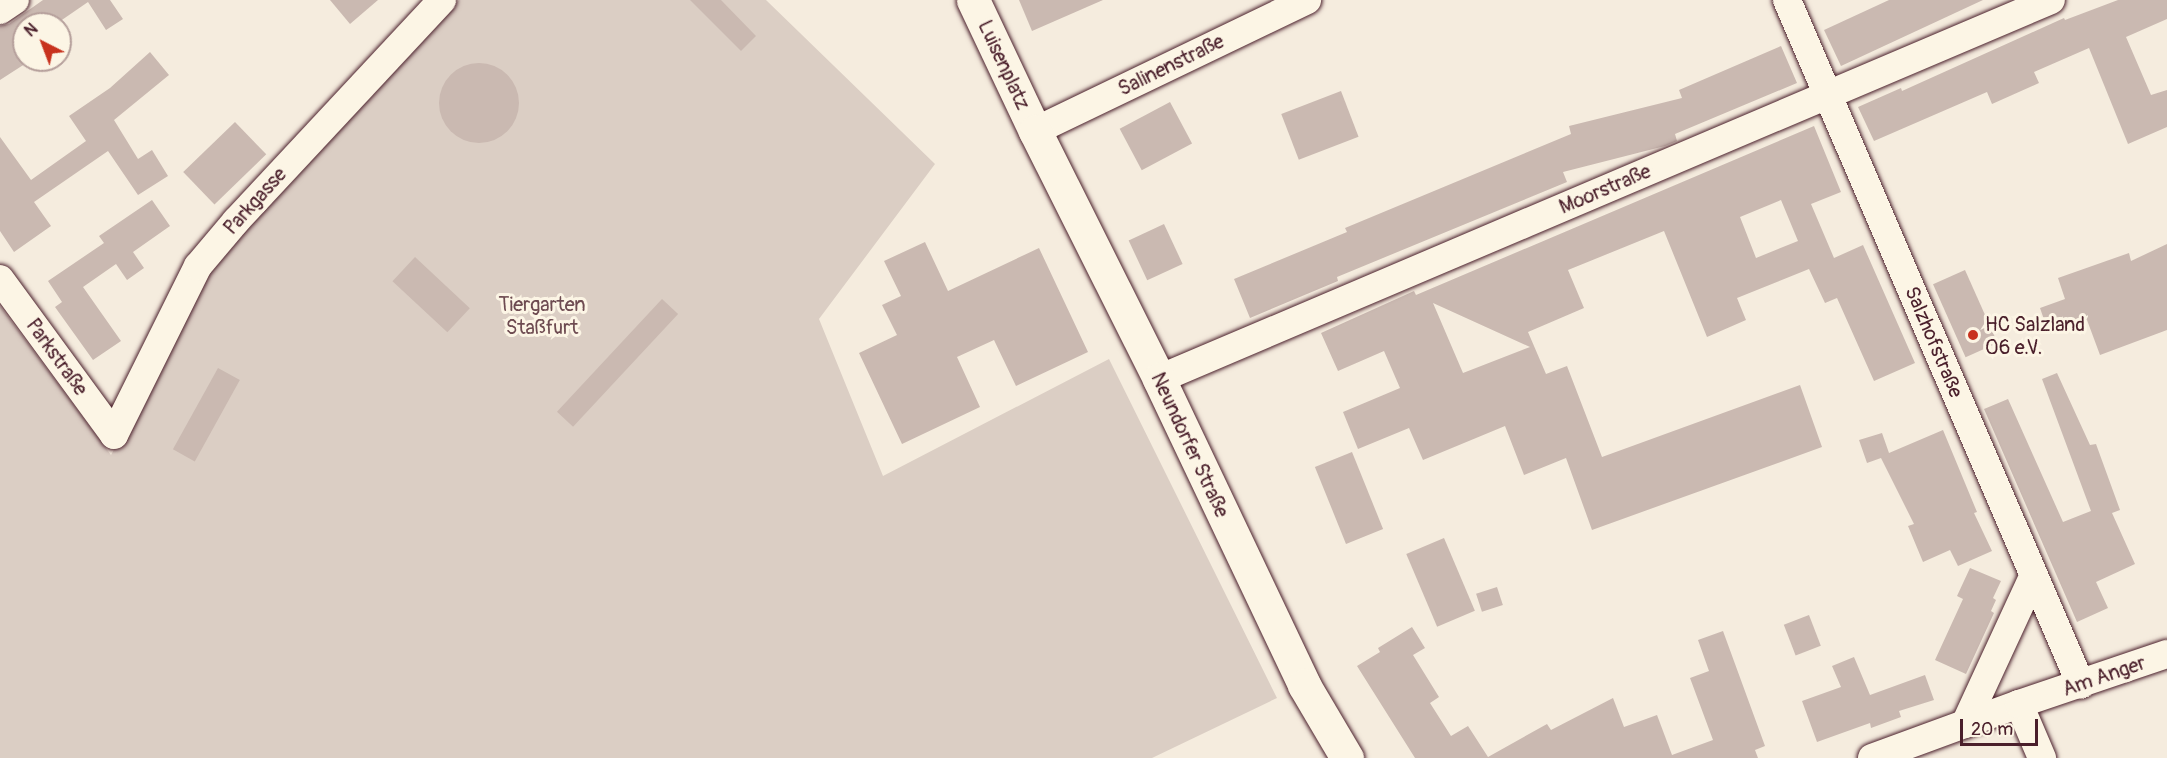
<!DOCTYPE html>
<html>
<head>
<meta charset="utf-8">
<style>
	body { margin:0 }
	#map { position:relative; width:2167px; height:758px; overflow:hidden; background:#f5ecde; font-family:Pangolin,sans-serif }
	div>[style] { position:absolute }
	.green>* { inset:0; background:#dbcec4 }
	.building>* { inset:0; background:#cab9b1; transform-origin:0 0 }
	.round { border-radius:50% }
	.roads { filter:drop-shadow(0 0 2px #4a1f2b) drop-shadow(0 0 2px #4a1f2b) }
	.minor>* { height:28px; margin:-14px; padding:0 14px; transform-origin:14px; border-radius:14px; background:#fcf5e5 }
	.secondary>* { height:33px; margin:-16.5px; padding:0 16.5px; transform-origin:16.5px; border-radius:16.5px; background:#fcf5e5 }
	.dots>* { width:16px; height:16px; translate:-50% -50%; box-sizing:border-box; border:3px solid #fcf5e5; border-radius:50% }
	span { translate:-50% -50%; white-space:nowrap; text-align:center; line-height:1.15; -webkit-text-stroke:6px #fcf5e5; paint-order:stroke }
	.street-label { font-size:20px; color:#4a1f2b }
	.park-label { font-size:20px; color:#6e4b51 }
	.poi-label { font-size:20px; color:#4a1f2b }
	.left { translate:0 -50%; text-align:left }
	.north { position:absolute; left:12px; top:12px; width:60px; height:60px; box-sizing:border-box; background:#fcf5e5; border:2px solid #b59f9b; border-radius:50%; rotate:318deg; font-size:16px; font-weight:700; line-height:24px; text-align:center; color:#4a1f2b }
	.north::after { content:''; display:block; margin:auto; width:21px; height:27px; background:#c8321e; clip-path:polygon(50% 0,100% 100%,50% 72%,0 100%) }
	.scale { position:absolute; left:1960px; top:719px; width:78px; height:27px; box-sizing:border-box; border:3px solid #4a1f2b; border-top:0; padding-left:8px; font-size:18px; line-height:21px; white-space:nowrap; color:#4a1f2b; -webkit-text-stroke:4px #fcf5e5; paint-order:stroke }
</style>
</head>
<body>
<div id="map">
	<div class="green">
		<div style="clip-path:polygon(459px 0,766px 0,935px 164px,819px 319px,883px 476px,1109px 359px,1277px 698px,1152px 758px,0 758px,0 306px,111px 455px,215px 261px)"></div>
	</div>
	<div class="building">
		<div style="clip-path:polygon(43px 0,110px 0,123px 19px,106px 30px,88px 2px,56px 24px,24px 24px,24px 60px,31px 60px,0 80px,0 26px,9px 24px)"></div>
		<div style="clip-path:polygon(330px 0,378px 0,350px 24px)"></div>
		<div style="clip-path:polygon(690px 0,721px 0,756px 36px,741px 51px)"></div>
		<div style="clip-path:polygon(1019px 0,1103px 0,1032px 31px)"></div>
		<div style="clip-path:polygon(1889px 0,1983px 0,1841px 66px,1824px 30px)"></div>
		<div style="clip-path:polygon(2118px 0,2167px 0,2167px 19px,2126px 37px,2151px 95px,2167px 90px,2167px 127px,2128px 144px,2089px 48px,2034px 72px,2039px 83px,1992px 104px,1987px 92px,1874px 141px,1858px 107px,1901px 88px,1902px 91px,2064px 18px,2065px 20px)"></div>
		<div style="clip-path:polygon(1781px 46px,1797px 83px,1675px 134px,1677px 141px,1665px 146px,1563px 172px,1567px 182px,1337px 277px,1338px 281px,1250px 318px,1234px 279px,1347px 232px,1345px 228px,1571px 134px,1569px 126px,1682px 98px,1679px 90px)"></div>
		<div style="clip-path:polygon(150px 52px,169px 75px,114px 120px,138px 159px,152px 150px,168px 176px,138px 195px,108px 151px,34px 202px,51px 226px,14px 252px,0 231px,0 137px,31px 180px,86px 141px,69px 116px,110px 88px)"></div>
		<div class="round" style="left:439px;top:63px;width:80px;height:80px"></div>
		<div style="left:1341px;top:91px;width:49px;height:64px;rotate:69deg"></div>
		<div style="left:1170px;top:102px;width:47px;height:57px;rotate:62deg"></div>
		<div style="left:235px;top:122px;width:45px;height:72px;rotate:46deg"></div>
		<div style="clip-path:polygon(evenodd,1814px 126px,1841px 192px,1811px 204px,1834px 258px,1863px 245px,1915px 363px,1874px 381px,1837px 298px,1825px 303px,1809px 269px,1737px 298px,1746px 320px,1707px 337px,1664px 231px,1568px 270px,1584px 308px,1528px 332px,1546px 374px,1567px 366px,1602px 457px,1800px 385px,1822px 447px,1592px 530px,1566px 458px,1524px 475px,1505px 426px,1423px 460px,1409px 428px,1358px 449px,1343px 412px,1400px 388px,1384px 351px,1338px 371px,1321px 333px,1414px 291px,1416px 295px,1814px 126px,1781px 200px,1798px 241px,1756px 258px,1740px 217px,1781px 200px,1814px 126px,1433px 303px,1530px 347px,1463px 373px,1433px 303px)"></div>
		<div style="clip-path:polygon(152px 200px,170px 226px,133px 252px,144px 268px,127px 280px,116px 264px,83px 287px,121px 341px,93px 360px,55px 307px,62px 302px,48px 281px,104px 243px,99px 236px)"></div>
		<div style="left:1164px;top:224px;width:44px;height:39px;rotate:65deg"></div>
		<div style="clip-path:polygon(925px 242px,948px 291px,1039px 248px,1088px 352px,1016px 386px,994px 340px,957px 357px,980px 407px,902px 444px,859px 353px,897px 335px,882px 305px,901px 296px,884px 261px)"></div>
		<div style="clip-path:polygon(2167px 244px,2167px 330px,2100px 355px,2087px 320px,2049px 334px,2040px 308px,2065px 299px,2058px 278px,2129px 253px,2131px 261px)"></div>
		<div style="left:415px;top:257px;width:75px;height:33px;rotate:43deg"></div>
		<div style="left:1965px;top:270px;width:80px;height:35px;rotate:66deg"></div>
		<div style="left:662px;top:299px;width:22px;height:154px;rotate:43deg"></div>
		<div style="left:218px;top:368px;width:25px;height:93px;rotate:29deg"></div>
		<div style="clip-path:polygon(2057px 373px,2090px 445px,2096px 444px,2120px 510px,2112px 513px,2135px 564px,2096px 582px,2108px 608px,2077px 622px,1984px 409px,2008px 399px,2063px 522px,2091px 511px,2042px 379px)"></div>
		<div style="clip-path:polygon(1943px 430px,1977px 512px,1974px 513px,1992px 551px,1958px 566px,1950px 550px,1923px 562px,1908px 526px,1914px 524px,1881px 458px,1867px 463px,1859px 440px,1882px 433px,1889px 453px)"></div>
		<div style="left:1352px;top:452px;width:83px;height:40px;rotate:68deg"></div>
		<div style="left:1444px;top:538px;width:79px;height:41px;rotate:67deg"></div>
		<div style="clip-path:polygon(1970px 568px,2001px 581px,1993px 598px,1996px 600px,1991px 611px,1994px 613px,1966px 674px,1935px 660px,1963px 599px,1957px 596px)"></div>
		<div style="left:1497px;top:587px;width:19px;height:22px;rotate:72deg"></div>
		<div style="left:1809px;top:615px;width:33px;height:27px;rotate:69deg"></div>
		<div style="clip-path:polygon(1412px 627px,1425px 648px,1413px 655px,1439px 697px,1430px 703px,1451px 736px,1468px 726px,1488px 757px,1547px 724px,1551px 730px,1613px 698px,1624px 727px,1657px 715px,1672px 755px,1713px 740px,1690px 678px,1709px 671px,1698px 640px,1723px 631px,1765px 746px,1755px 750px,1758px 758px,1415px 758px,1357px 666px,1380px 652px,1378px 648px)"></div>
		<div style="clip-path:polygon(1854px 657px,1870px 695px,1925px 675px,1934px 700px,1899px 711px,1901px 717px,1871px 728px,1870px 723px,1817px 742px,1802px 701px,1841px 687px,1832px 666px)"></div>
	</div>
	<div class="roads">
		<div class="minor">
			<div style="left:1787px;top:0;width:745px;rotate:66.77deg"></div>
			<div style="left:0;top:10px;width:18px;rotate:-34deg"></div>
			<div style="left:1035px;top:131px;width:302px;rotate:-25.7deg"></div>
			<div style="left:0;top:279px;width:193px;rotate:53.8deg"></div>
			<div style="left:114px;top:435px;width:189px;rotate:-63.6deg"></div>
			<div style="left:198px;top:266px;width:59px;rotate:-49.8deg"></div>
			<div style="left:236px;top:221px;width:302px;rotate:-47deg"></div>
			<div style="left:1159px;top:379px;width:969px;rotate:-23.02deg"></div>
			<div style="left:2019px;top:704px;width:59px;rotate:66.9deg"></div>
			<div style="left:1965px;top:724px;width:164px;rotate:-65.2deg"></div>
			<div style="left:1872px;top:758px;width:157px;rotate:-20.2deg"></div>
			<div style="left:2019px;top:704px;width:156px;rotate:-18.7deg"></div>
		</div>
		<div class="secondary">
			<div style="left:973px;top:0;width:145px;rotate:64.7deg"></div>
			<div style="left:1035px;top:131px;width:277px;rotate:63.4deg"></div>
			<div style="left:1159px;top:379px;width:339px;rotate:64.6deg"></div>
			<div style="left:1304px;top:685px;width:85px;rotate:59.5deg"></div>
		</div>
	</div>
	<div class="dots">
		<div style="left:1973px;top:335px;background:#c8321e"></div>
	</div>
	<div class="street-label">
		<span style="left:1004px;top:65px;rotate:65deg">Luisenplatz</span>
		<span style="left:1171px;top:65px;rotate:-26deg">Salinenstraße</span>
		<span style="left:1605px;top:189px;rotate:-23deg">Moorstraße</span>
		<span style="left:255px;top:201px;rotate:-48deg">Parkgasse</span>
		<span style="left:1934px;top:342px;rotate:67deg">Salzhofstraße</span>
		<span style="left:57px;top:357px;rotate:54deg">Parkstraße</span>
		<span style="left:1190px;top:445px;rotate:65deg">Neundorfer Straße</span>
		<span style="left:2104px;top:676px;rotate:-19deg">Am Anger</span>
	</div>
	<div class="park-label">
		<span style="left:542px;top:316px">Tiergarten<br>Staßfurt</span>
	</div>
	<div class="poi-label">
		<span class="left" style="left:1985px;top:336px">HC Salzland<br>06 e.V.</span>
	</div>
	<div class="north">N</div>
	<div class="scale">20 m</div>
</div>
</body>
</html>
